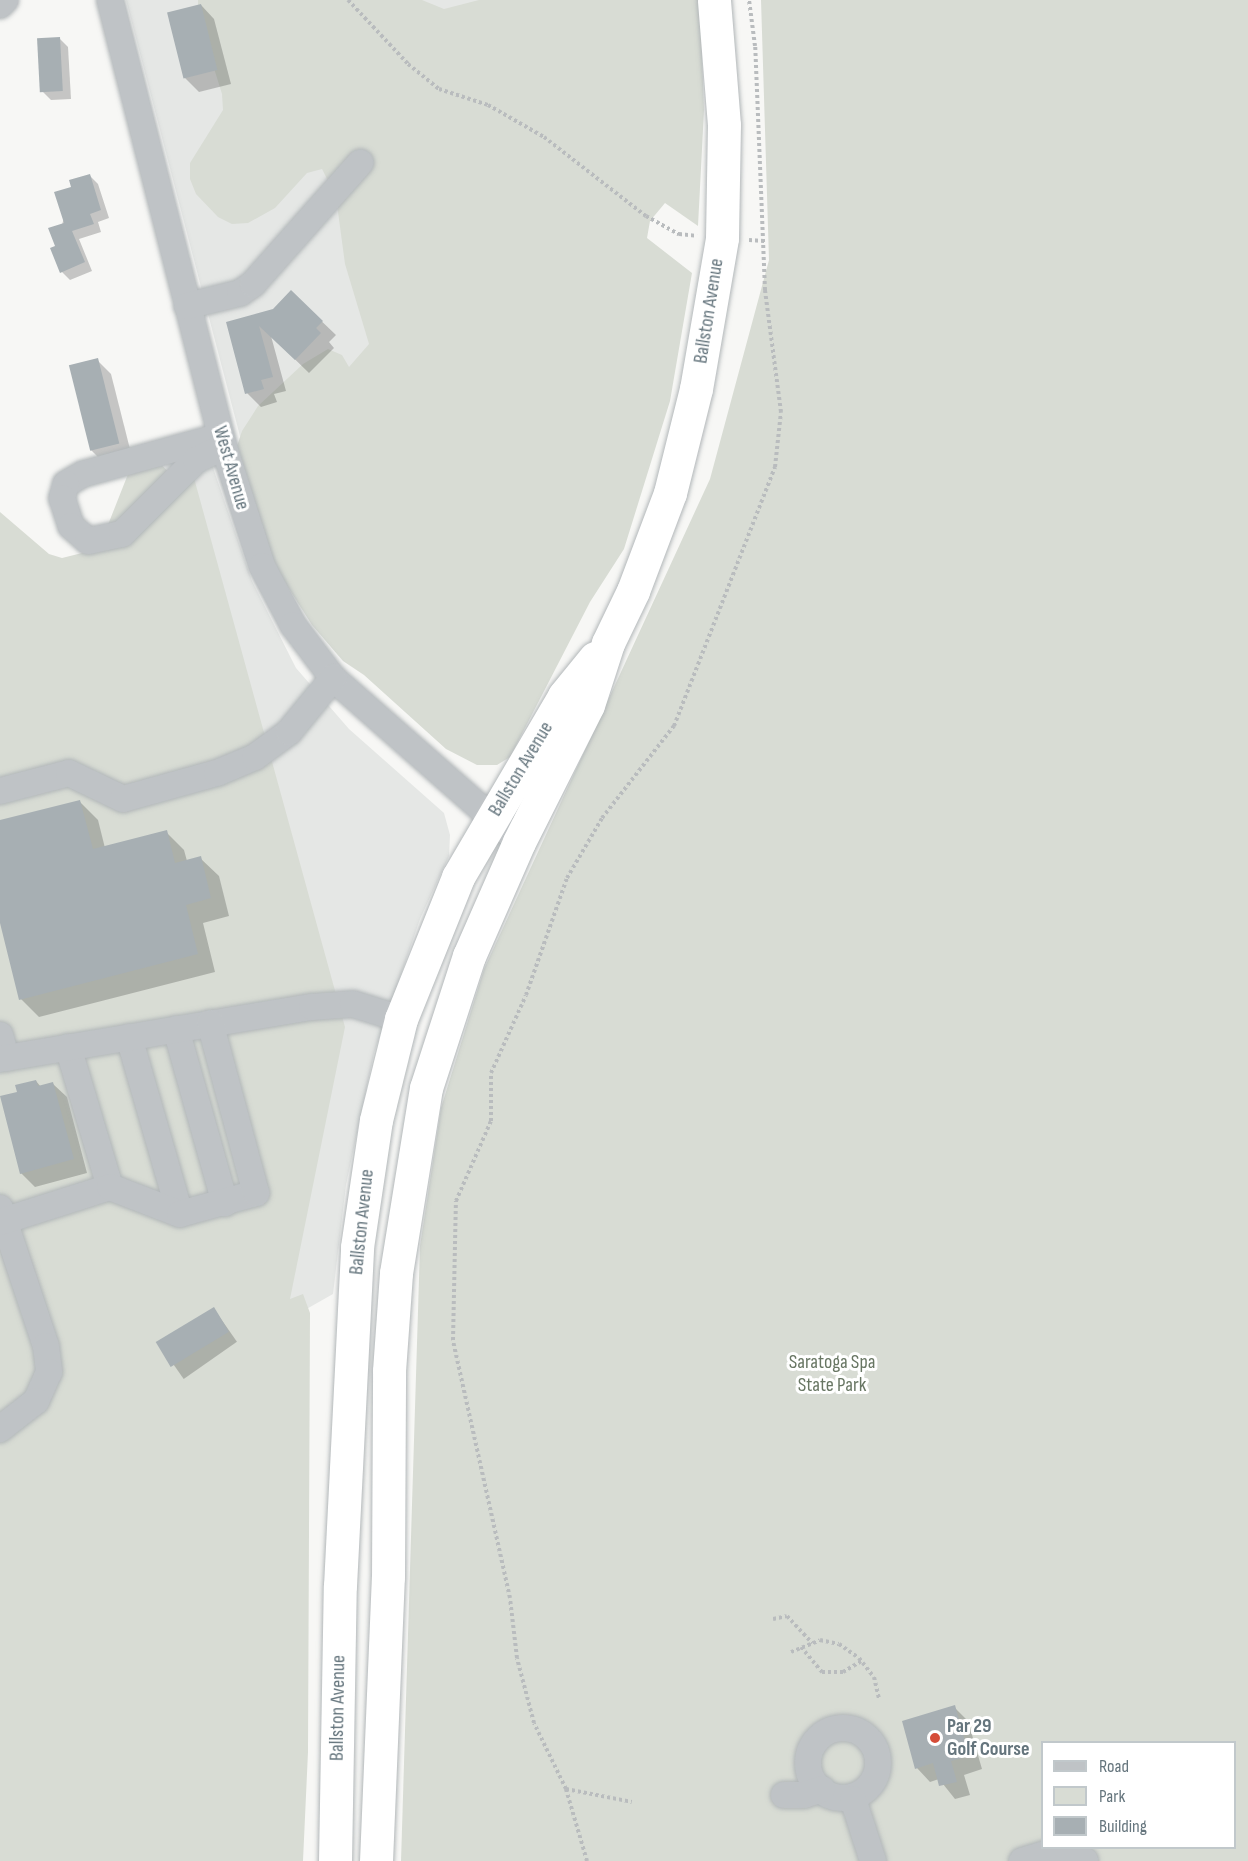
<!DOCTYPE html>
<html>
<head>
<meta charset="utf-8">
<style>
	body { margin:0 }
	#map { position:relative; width:1248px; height:1861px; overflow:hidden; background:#f7f7f5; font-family:"Sofia Sans Condensed",sans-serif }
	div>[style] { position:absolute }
	.built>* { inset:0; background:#e5e7e5 }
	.green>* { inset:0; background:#d8dcd4 }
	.shadow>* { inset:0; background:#0003; transform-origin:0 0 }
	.building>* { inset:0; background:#a7afb3; transform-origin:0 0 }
	.path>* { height:4px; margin-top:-2px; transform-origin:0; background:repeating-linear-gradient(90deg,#b9bcbe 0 3px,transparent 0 6px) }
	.roads { filter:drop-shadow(0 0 2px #b2b7b9) drop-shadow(0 0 2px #b2b7b9) }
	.minor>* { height:26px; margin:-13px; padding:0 13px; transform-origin:13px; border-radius:13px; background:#bfc3c6 }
	.minor>.ring { margin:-13px; padding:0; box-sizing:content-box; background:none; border:26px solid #bfc3c6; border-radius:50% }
	.highway>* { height:33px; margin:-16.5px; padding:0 16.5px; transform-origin:16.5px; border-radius:16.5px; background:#fff }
	.dots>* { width:16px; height:16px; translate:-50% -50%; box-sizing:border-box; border:3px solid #fff; border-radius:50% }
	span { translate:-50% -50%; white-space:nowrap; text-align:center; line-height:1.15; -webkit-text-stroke:6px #fff; paint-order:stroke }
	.street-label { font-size:20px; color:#65757d }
	.park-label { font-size:20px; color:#687663 }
	.poi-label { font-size:20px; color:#65757d; font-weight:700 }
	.left { translate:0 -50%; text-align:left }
	.legend { position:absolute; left:1041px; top:1741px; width:195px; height:108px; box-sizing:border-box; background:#fff; border:2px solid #c1c8cb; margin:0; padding:8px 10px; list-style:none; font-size:18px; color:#65757d }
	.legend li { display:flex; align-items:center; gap:12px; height:30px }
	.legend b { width:30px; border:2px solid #c1c8cb }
</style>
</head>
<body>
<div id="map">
	<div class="built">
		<div style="clip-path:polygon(126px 0,553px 0,431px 272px,252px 482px)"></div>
		<div style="clip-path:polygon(210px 459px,252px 581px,296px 668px,349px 729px,444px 813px,450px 835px,449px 856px,420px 919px,374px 1053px,346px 1185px,333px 1294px,0 1483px,0 698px)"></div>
	</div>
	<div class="green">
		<div style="clip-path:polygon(198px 0,422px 0,444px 9px,479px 0,700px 0,704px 110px,698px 226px,665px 203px,650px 221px,647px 238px,692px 273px,670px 401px,624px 549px,590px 602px,510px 757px,497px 765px,477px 765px,446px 749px,364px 675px,343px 661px,312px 625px,270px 559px,233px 458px,242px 431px,258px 406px,303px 364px,328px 349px,342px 355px,349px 367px,369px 344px,345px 264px,336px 197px,322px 169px,307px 173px,275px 208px,248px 223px,232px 224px,218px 217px,196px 194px,190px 179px,190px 163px,223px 110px,222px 94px,198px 17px)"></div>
		<div style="clip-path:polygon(evenodd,761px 0,1248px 0,1248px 1861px,401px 1861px,420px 1246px,441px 1108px,484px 969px,710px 479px,769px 260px,761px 0,1042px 1742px,1234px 1742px,1234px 1848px,1042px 1848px,1042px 1742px)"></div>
		<div style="clip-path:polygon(157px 460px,178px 482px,194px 478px,345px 1027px,290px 1299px,303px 1294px,310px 1313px,308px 1752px,303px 1861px,0 1861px,0 512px,49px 554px,62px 558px,90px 551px,102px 540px,130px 469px)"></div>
	</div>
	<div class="shadow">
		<div style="clip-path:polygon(201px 5px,214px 19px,231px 84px,199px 92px,185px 78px)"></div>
		<div style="clip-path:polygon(59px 38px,68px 47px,71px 99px,51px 100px,42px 91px)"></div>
		<div style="clip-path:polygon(90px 176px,98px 184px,109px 218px,98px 222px,101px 232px,79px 239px,92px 271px,70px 280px,62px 272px,56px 247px,72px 188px)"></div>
		<div style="clip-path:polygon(291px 292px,336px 335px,329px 342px,334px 348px,309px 373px,271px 336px,286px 391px,274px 394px,277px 402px,261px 407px,247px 393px,228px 323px,274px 310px)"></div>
		<div style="clip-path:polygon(97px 360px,111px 374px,132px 457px,105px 464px,91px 450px)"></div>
		<div style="clip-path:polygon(79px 801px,98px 820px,105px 848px,166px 832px,184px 850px,187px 861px,200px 858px,219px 876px,229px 916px,203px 923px,215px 972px,39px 1017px,21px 999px,0 917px,0 822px)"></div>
		<div style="clip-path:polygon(36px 1081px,41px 1087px,53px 1084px,67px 1097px,87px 1173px,35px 1187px,21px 1173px,18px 1093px)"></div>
		<div style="left:214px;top:1309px;width:40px;height:65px;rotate:55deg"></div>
		<div style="clip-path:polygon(954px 1707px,968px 1721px,982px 1769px,964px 1775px,970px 1795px,955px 1799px,939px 1779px,930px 1782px,917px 1768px)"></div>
	</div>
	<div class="building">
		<div style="left:201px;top:4px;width:68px;height:35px;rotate:76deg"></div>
		<div style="left:60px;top:37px;width:54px;height:23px;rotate:87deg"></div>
		<div style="clip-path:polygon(90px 174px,101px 210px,90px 214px,94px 224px,72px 231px,85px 262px,60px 273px,50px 248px,55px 246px,48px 228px,64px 223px,54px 192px,71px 187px,69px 180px)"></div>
		<div style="clip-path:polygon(291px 290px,323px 321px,316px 328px,321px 333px,295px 360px,259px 326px,273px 377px,261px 380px,264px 389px,245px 394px,226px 322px,273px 309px)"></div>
		<div style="left:98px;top:358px;width:88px;height:30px;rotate:76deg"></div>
		<div style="clip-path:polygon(80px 800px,93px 849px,167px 830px,175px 863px,201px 856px,211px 898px,186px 905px,198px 954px,19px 1000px,0 923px,0 820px)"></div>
		<div style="clip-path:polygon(36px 1080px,38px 1086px,53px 1082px,74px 1159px,20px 1174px,0 1096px,17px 1092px,15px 1085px)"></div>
		<div style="left:214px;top:1307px;width:29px;height:68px;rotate:59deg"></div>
		<div style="clip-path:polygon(955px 1705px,969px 1756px,951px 1761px,957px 1782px,939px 1786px,933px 1763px,915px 1769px,902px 1721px)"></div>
	</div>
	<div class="path">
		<div style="left:348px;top:0;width:88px;rotate:46.8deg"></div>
		<div style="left:408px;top:64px;width:40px;rotate:39deg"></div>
		<div style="left:439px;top:89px;width:52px;rotate:18.1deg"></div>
		<div style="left:488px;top:105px;width:64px;rotate:29.7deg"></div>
		<div style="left:544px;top:137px;width:129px;rotate:37.8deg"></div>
		<div style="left:646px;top:216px;width:38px;rotate:29deg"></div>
		<div style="left:679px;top:234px;width:18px;rotate:6deg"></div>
		<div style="left:749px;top:240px;width:16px;rotate:4deg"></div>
		<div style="left:773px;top:1619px;width:14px;rotate:-12deg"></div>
		<div style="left:787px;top:1616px;width:37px;rotate:47deg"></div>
		<div style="left:801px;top:1647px;width:33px;rotate:50deg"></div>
		<div style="left:822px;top:1672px;width:21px"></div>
		<div style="left:843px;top:1672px;width:21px;rotate:-31deg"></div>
		<div style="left:791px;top:1652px;width:31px;rotate:-22deg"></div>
		<div style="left:820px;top:1640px;width:19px;rotate:12deg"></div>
		<div style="left:839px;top:1644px;width:24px;rotate:35deg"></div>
		<div style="left:859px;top:1658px;width:24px;rotate:52deg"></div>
		<div style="left:874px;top:1677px;width:22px;rotate:77deg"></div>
		<div style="left:566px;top:1789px;width:67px;rotate:11.1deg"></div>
		<div style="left:587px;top:1861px;width:75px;rotate:-106.3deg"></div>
		<div style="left:566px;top:1789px;width:73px;rotate:-115.9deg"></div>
		<div style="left:534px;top:1723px;width:67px;rotate:-104.7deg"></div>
		<div style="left:517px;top:1658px;width:60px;rotate:-96.7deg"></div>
		<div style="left:510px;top:1598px;width:264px;rotate:-102.5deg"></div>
		<div style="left:453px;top:1340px;width:139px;rotate:-88.8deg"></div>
		<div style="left:456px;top:1201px;width:87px;rotate:-66.4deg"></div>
		<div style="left:491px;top:1121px;width:48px;rotate:-90deg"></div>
		<div style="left:491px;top:1073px;width:85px;rotate:-65.8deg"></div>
		<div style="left:526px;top:995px;width:124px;rotate:-70.7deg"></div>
		<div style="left:567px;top:878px;width:69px;rotate:-59.7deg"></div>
		<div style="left:602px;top:818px;width:117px;rotate:-52deg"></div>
		<div style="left:674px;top:726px;width:278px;rotate:-68.7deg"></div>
		<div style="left:775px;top:467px;width:55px;rotate:-83.8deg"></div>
		<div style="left:781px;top:412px;width:123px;rotate:-97.5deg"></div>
		<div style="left:765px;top:290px;width:244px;rotate:-92.3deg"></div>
		<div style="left:755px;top:46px;width:46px;rotate:-97.4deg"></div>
	</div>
	<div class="roads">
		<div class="minor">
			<div style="left:110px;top:0;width:461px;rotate:75.7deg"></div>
			<div style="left:224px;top:447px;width:125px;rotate:72.3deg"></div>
			<div style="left:262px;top:566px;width:67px;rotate:62.3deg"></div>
			<div style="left:293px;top:625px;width:66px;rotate:53deg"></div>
			<div style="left:333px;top:678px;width:248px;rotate:41.4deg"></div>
			<div style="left:0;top:5px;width:7px;rotate:-45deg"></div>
			<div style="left:187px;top:306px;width:55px;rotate:-13.8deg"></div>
			<div style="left:240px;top:293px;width:16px;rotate:-35deg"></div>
			<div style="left:253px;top:284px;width:162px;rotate:-48.5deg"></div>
			<div style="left:221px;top:436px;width:143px;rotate:164.6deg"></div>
			<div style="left:83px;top:474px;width:20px;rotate:150deg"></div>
			<div style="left:66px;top:484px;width:15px;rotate:106deg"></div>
			<div style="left:62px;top:498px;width:29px;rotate:72deg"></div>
			<div style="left:71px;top:526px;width:23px;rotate:41deg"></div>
			<div style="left:88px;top:541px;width:35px;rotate:-12deg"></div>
			<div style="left:122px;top:534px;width:105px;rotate:-45deg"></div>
			<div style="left:196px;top:460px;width:31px;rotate:-25deg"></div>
			<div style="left:0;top:791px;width:71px;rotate:-14.6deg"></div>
			<div style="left:69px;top:773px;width:60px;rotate:25.7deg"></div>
			<div style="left:123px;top:799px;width:98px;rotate:-15.5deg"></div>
			<div style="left:217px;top:773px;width:41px;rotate:-22.8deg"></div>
			<div style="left:255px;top:757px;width:42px;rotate:-36.3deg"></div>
			<div style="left:289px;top:732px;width:70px;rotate:-50.8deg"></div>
			<div style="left:176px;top:1029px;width:181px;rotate:74.3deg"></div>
			<div style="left:0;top:1035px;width:24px;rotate:75deg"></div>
			<div style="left:129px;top:1037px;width:184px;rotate:73.9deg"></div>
			<div style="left:68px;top:1047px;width:146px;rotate:73.3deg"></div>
			<div style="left:0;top:1059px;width:316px;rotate:-9.5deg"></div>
			<div style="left:312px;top:1007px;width:41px;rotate:-4.2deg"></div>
			<div style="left:353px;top:1004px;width:50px;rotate:17.4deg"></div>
			<div style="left:0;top:1208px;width:145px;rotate:71.6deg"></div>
			<div style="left:46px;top:1346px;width:26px;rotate:83deg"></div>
			<div style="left:49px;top:1372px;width:32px;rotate:114deg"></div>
			<div style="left:36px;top:1401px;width:46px;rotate:142.1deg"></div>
			<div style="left:0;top:1222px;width:115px;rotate:-17.7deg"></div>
			<div style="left:110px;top:1187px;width:75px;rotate:21.1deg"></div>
			<div style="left:180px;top:1214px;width:79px;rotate:-15.4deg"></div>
			<div style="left:256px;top:1193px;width:176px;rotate:-105.1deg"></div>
			<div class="ring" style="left:808px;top:1728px;width:44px;height:44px"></div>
			<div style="left:784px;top:1795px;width:20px"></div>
			<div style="left:804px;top:1795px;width:19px;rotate:-18deg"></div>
			<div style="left:853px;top:1799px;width:65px;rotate:72.1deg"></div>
			<div style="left:1022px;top:1861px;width:37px;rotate:-17deg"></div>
			<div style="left:1057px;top:1850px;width:30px;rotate:21deg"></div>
		</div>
		<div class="highway">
			<div style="left:335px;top:1861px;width:275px;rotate:-89deg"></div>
			<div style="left:340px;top:1586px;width:339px;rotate:-87.1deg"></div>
			<div style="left:357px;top:1247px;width:128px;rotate:-81.5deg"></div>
			<div style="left:376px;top:1120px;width:104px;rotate:-76.1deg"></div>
			<div style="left:401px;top:1019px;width:153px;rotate:-68.1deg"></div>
			<div style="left:458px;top:877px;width:210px;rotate:-59.6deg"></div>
			<div style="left:564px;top:696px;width:49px;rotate:-50.8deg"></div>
			<div style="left:376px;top:1861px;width:284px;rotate:-87.6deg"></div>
			<div style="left:388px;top:1577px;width:206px;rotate:-89.7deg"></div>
			<div style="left:389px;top:1371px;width:98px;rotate:-85.9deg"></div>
			<div style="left:396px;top:1273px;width:187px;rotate:-80.8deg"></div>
			<div style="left:426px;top:1088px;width:139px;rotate:-72deg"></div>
			<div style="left:469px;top:956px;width:124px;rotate:-66.3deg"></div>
			<div style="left:519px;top:842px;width:153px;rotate:-63.3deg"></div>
			<div style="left:588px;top:705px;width:65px;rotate:-72.1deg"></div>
			<div style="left:608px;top:643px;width:58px;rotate:-64.3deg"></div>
			<div style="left:633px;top:591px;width:105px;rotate:-69.3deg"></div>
			<div style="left:670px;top:493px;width:107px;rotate:-76deg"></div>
			<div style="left:696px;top:389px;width:153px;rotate:-80.2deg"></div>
			<div style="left:722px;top:238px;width:113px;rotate:-89deg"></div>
			<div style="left:724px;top:125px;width:125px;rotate:-94.6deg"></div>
		</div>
	</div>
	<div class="dots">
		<div style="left:935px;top:1738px;background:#d54c38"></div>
	</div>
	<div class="street-label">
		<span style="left:709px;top:311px;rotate:-81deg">Ballston Avenue</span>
		<span style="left:231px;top:468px;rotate:74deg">West Avenue</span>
		<span style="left:521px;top:769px;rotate:-59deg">Ballston Avenue</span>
		<span style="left:362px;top:1222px;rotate:-84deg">Ballston Avenue</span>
		<span style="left:338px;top:1708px;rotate:-89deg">Ballston Avenue</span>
	</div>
	<div class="park-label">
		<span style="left:832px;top:1374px">Saratoga Spa<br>State Park</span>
	</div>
	<div class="poi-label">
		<span class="left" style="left:947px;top:1738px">Par 29<br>Golf Course</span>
	</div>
	<ul class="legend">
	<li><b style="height:8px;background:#bfc3c6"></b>Road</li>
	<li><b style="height:16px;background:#d8dcd4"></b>Park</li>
	<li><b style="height:16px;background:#a7afb3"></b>Building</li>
	</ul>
</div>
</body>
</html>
